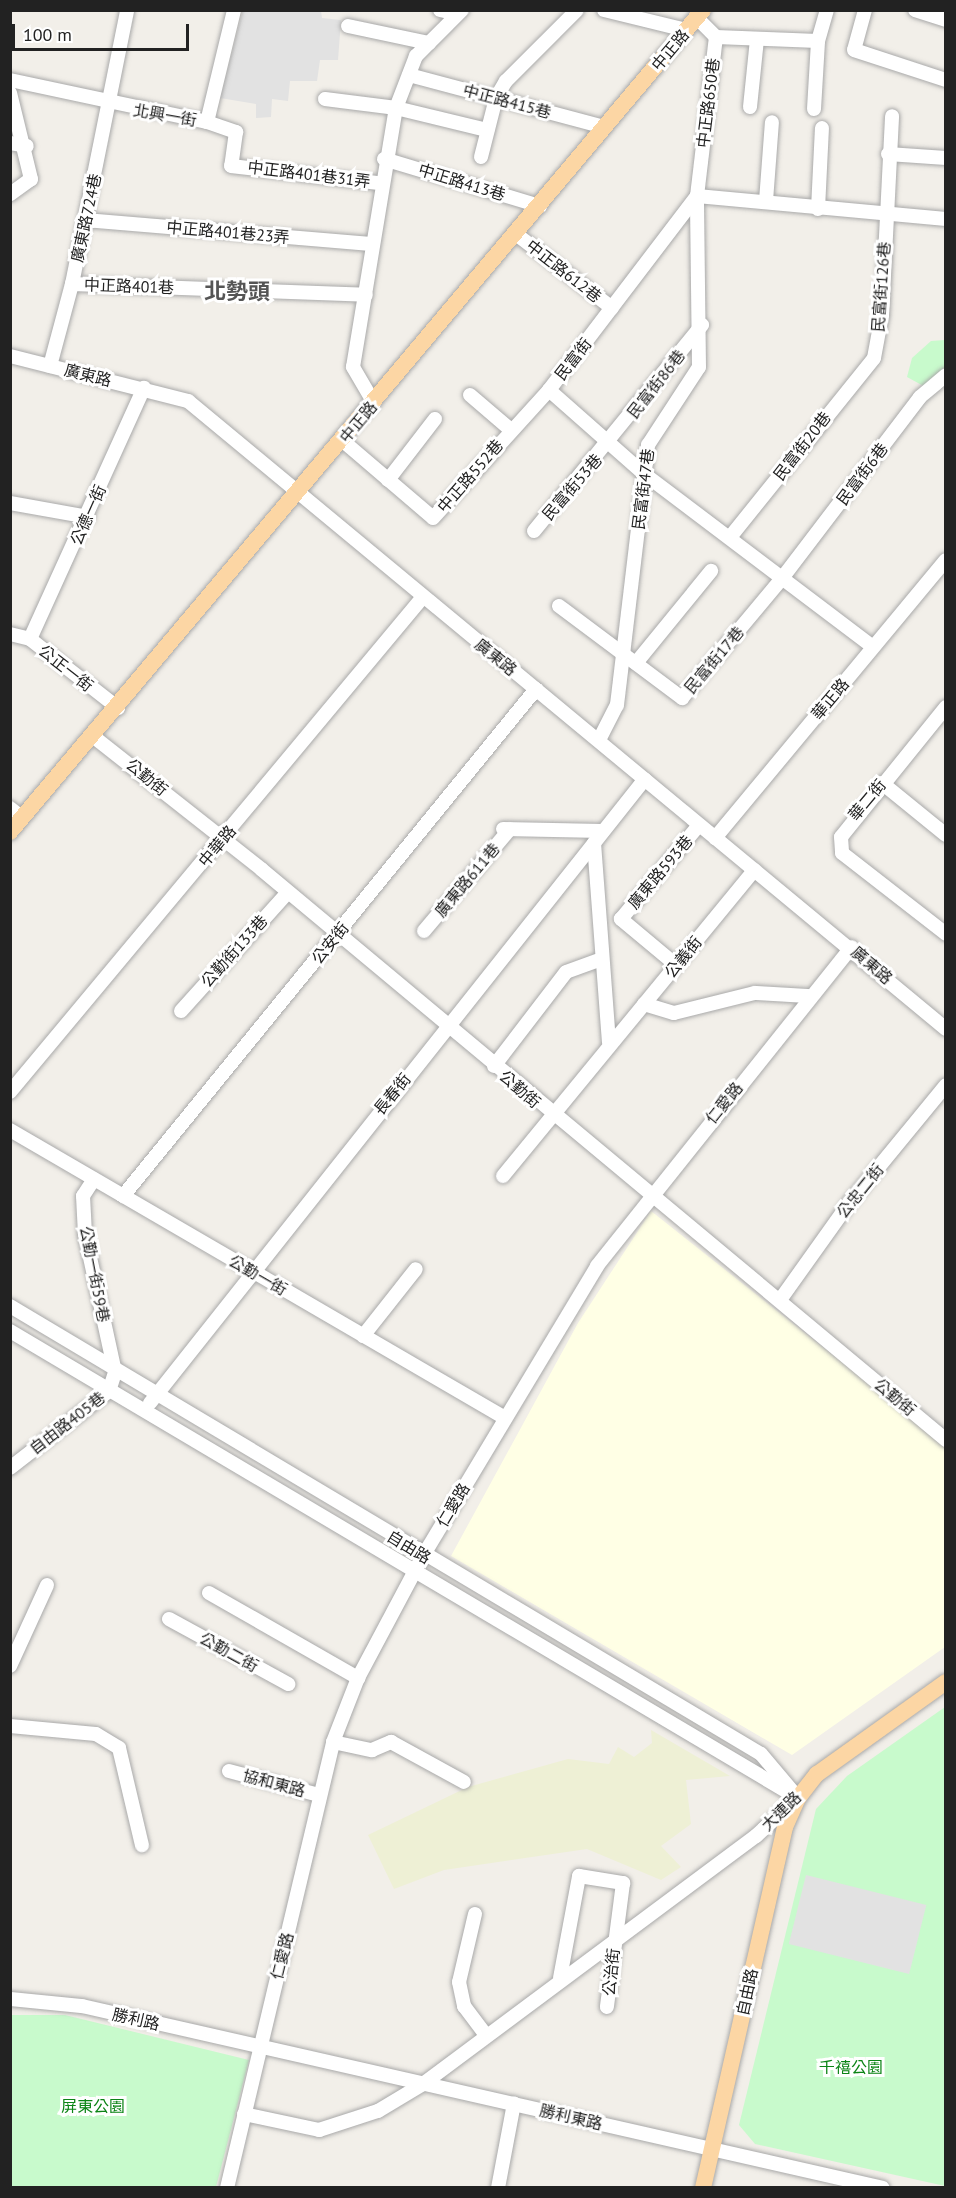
<!DOCTYPE html>
<html>
<head>
<meta charset="utf-8">
<style>
	body { margin:0 }
	#map { position:relative; width:956px; height:2198px; overflow:hidden; background:#f2efe9; font-family:"PT Sans","Noto Sans TC",sans-serif }
	div>[style] { position:absolute }
	.education>* { inset:0; background:#ffffe5 }
	.farmland>* { inset:0; background:#eef0d5 }
	.park>* { inset:0; background:#c8facc }
	.parking>* { inset:0; background:#e2e2e2; transform-origin:0 0 }
	.roads { filter:drop-shadow(0 0 2px #a9a9a9) drop-shadow(0 0 2px #a9a9a9) }
	.minor>* { height:14px; margin:-7px; padding:0 7px; transform-origin:7px; border-radius:7px; background:#fff }
	.major>* { height:16px; margin:-8px; padding:0 8px; transform-origin:8px; border-radius:8px; background:#fcd6a4 }
	span { translate:-50% -50%; white-space:nowrap; text-align:center; line-height:1.15; -webkit-text-stroke:6px #fff; paint-order:stroke }
	.street-label { font-size:16px; color:#222 }
	.park-label { font-size:16px; color:#0c8416 }
	.district-label { font-size:22px; color:#555; font-weight:700 }
	.frame { position:absolute; inset:0; border:12px solid #222; pointer-events:none }
	.scale { position:absolute; left:12px; top:24px; width:177px; height:27px; box-sizing:border-box; border:3px solid #222; border-top:0; padding-left:8px; font-size:18px; line-height:21px; white-space:nowrap; color:#222; -webkit-text-stroke:4px #fff; paint-order:stroke }
</style>
</head>
<body>
<div id="map">
	<div class="education">
		<div style="clip-path:polygon(651px 1211px,945px 1444px,945px 1647px,792px 1755px,451px 1556px,578px 1323px)"></div>
	</div>
	<div class="farmland">
		<div style="clip-path:polygon(651px 1730px,730px 1776px,686px 1780px,691px 1824px,661px 1846px,681px 1867px,661px 1880px,587px 1849px,444px 1870px,394px 1889px,368px 1835px,468px 1787px,568px 1759px,609px 1764px,618px 1747px,634px 1757px,652px 1743px)"></div>
	</div>
	<div class="park">
		<div style="clip-path:polygon(945px 340px,945px 366px,929px 389px,907px 377px,912px 358px,931px 341px)"></div>
		<div style="clip-path:polygon(945px 1707px,945px 2186px,755px 2144px,739px 2125px,816px 1809px,847px 1776px)"></div>
		<div style="clip-path:polygon(11px 2015px,65px 2015px,249px 2060px,216px 2187px,11px 2187px)"></div>
	</div>
	<div class="parking">
		<div style="clip-path:polygon(243px 10px,321px 11px,322px 18px,341px 20px,338px 60px,320px 60px,317px 81px,290px 81px,288px 101px,272px 99px,271px 117px,256px 118px,256px 104px,220px 98px)"></div>
		<div style="left:806px;top:1875px;width:124px;height:71px;rotate:14deg"></div>
	</div>
	<div class="roads">
		<div class="minor">
			<div style="left:440px;top:10px;width:18px;rotate:13deg"></div>
			<div style="left:604px;top:10px;width:84px;rotate:13.7deg"></div>
			<div style="left:865px;top:10px;width:41px;rotate:105.4deg"></div>
			<div style="left:854px;top:50px;width:97px;rotate:18.1deg"></div>
			<div style="left:915px;top:10px;width:33px;rotate:18deg"></div>
			<div style="left:348px;top:26px;width:83px;rotate:11.9deg"></div>
			<div style="left:716px;top:37px;width:102px;rotate:2.2deg"></div>
			<div style="left:409px;top:75px;width:203px;rotate:14.9deg"></div>
			<div style="left:10px;top:80px;width:201px;rotate:12deg"></div>
			<div style="left:207px;top:122px;width:115px;rotate:-76.4deg"></div>
			<div style="left:10px;top:93px;width:89px;rotate:76.3deg"></div>
			<div style="left:31px;top:179px;width:26px;rotate:144deg"></div>
			<div style="left:325px;top:99px;width:72px;rotate:7.2deg"></div>
			<div style="left:396px;top:108px;width:94px;rotate:13.6deg"></div>
			<div style="left:750px;top:107px;width:68px;rotate:-84.1deg"></div>
			<div style="left:814px;top:109px;width:68px;rotate:-86.6deg"></div>
			<div style="left:818px;top:41px;width:32px;rotate:-74deg"></div>
			<div style="left:207px;top:122px;width:31px;rotate:19deg"></div>
			<div style="left:236px;top:132px;width:34px;rotate:98deg"></div>
			<div style="left:231px;top:166px;width:149px;rotate:6.6deg"></div>
			<div style="left:10px;top:143px;width:17px;rotate:10deg"></div>
			<div style="left:888px;top:154px;width:58px;rotate:3.9deg"></div>
			<div style="left:481px;top:157px;width:61px;rotate:-75.7deg"></div>
			<div style="left:496px;top:98px;width:20px;rotate:-60deg"></div>
			<div style="left:506px;top:81px;width:100px;rotate:-45deg"></div>
			<div style="left:384px;top:159px;width:163px;rotate:16.8deg"></div>
			<div style="left:697px;top:196px;width:250px;rotate:5.3deg"></div>
			<div style="left:766px;top:201px;width:79px;rotate:-85.7deg"></div>
			<div style="left:818px;top:209px;width:81px;rotate:-87.2deg"></div>
			<div style="left:85px;top:220px;width:287px;rotate:4.8deg"></div>
			<div style="left:516px;top:234px;width:121px;rotate:37.6deg"></div>
			<div style="left:72px;top:284px;width:294px;rotate:2.1deg"></div>
			<div style="left:10px;top:356px;width:184px;rotate:14.2deg"></div>
			<div style="left:188px;top:401px;width:984px;rotate:39.64deg"></div>
			<div style="left:50px;top:366px;width:85px;rotate:-75deg"></div>
			<div style="left:72px;top:284px;width:279px;rotate:-78.6deg"></div>
			<div style="left:549px;top:390px;width:125px;rotate:41.4deg"></div>
			<div style="left:643px;top:473px;width:288px;rotate:37.1deg"></div>
			<div style="left:470px;top:395px;width:54px;rotate:40.5deg"></div>
			<div style="left:374px;top:403px;width:42px;rotate:-120.3deg"></div>
			<div style="left:353px;top:367px;width:263px;rotate:-80.6deg"></div>
			<div style="left:396px;top:108px;width:56px;rotate:-69deg"></div>
			<div style="left:416px;top:56px;width:65px;rotate:-45deg"></div>
			<div style="left:343px;top:441px;width:118px;rotate:40.5deg"></div>
			<div style="left:433px;top:518px;width:173px;rotate:-47.8deg"></div>
			<div style="left:549px;top:390px;width:244px;rotate:-52.7deg"></div>
			<div style="left:388px;top:480px;width:77px;rotate:-52.4deg"></div>
			<div style="left:10px;top:503px;width:79px;rotate:10.2deg"></div>
			<div style="left:534px;top:531px;width:266px;rotate:-50.8deg"></div>
			<div style="left:731px;top:536px;width:228px;rotate:-51.2deg"></div>
			<div style="left:874px;top:358px;width:44px;rotate:-79.5deg"></div>
			<div style="left:882px;top:315px;width:199px;rotate:-87.1deg"></div>
			<div style="left:559px;top:606px;width:154px;rotate:36.8deg"></div>
			<div style="left:682px;top:698px;width:158px;rotate:-50.1deg"></div>
			<div style="left:783px;top:577px;width:226px;rotate:-52.7deg"></div>
			<div style="left:920px;top:397px;width:34px;rotate:-40deg"></div>
			<div style="left:10px;top:634px;width:21px;rotate:14deg"></div>
			<div style="left:30px;top:639px;width:112px;rotate:38.1deg"></div>
			<div style="left:30px;top:639px;width:276px;rotate:-65.6deg"></div>
			<div style="left:636px;top:663px;width:119px;rotate:-50.8deg"></div>
			<div style="left:946px;top:707px;width:167px;rotate:128.9deg"></div>
			<div style="left:841px;top:837px;width:16px;rotate:86deg"></div>
			<div style="left:842px;top:853px;width:132px;rotate:37.9deg"></div>
			<div style="left:94px;top:737px;width:213px;rotate:38.3deg"></div>
			<div style="left:261px;top:869px;width:892px;rotate:39.81deg"></div>
			<div style="left:599px;top:740px;width:39px;rotate:-63deg"></div>
			<div style="left:617px;top:705px;width:262px;rotate:-83.2deg"></div>
			<div style="left:648px;top:445px;width:93px;rotate:-56.8deg"></div>
			<div style="left:699px;top:367px;width:171px;rotate:-90.7deg"></div>
			<div style="left:697px;top:196px;width:160px;rotate:-83.2deg"></div>
			<div style="left:716px;top:37px;width:27px;rotate:-135deg"></div>
			<div style="left:882px;top:783px;width:82px;rotate:39.1deg"></div>
			<div style="left:10px;top:808px;width:14px;rotate:39deg"></div>
			<div style="left:503px;top:829px;width:100px;rotate:1.1deg"></div>
			<div style="left:715px;top:838px;width:361px;rotate:-50.3deg"></div>
			<div style="left:594px;top:843px;width:200px;rotate:85.7deg"></div>
			<div style="left:424px;top:931px;width:133px;rotate:-49.9deg"></div>
			<div style="left:676px;top:965px;width:72px;rotate:-140.1deg"></div>
			<div style="left:621px;top:919px;width:122px;rotate:-50.3deg"></div>
			<div style="left:644px;top:1004px;width:31px;rotate:17deg"></div>
			<div style="left:674px;top:1013px;width:83px;rotate:-13.9deg"></div>
			<div style="left:755px;top:993px;width:54px;rotate:3.2deg"></div>
			<div style="left:181px;top:1011px;width:160px;rotate:-48deg"></div>
			<div style="left:494px;top:1066px;width:118px;rotate:-52.5deg"></div>
			<div style="left:566px;top:972px;width:38px;rotate:-20deg"></div>
			<div style="left:10px;top:1092px;width:643px;rotate:-50.17deg"></div>
			<div style="left:10px;top:1130px;width:573px;rotate:30.19deg"></div>
			<div style="left:503px;top:1176px;width:396px;rotate:-50.6deg"></div>
			<div style="left:123px;top:1196px;width:654px;rotate:-50.83deg"></div>
			<div style="left:780px;top:1300px;width:120px;rotate:-54.5deg"></div>
			<div style="left:850px;top:1202px;width:151px;rotate:-50.6deg"></div>
			<div style="left:10px;top:1306px;width:874px;rotate:30.82deg"></div>
			<div style="left:761px;top:1754px;width:57px;rotate:49.9deg"></div>
			<div style="left:10px;top:1331px;width:908px;rotate:30.66deg"></div>
			<div style="left:363px;top:1336px;width:85px;rotate:-51.7deg"></div>
			<div style="left:150px;top:1403px;width:796px;rotate:-51.58deg"></div>
			<div style="left:10px;top:1468px;width:125px;rotate:-37.9deg"></div>
			<div style="left:109px;top:1391px;width:20px;rotate:-72deg"></div>
			<div style="left:115px;top:1372px;width:141px;rotate:-102.3deg"></div>
			<div style="left:85px;top:1234px;width:38px;rotate:-93deg"></div>
			<div style="left:83px;top:1196px;width:20px;rotate:-57deg"></div>
			<div style="left:209px;top:1593px;width:172px;rotate:29.7deg"></div>
			<div style="left:169px;top:1619px;width:136px;rotate:28.6deg"></div>
			<div style="left:10px;top:1666px;width:89px;rotate:-65.4deg"></div>
			<div style="left:10px;top:1726px;width:86px;rotate:5.3deg"></div>
			<div style="left:96px;top:1734px;width:27px;rotate:31deg"></div>
			<div style="left:119px;top:1748px;width:100px;rotate:76.7deg"></div>
			<div style="left:333px;top:1742px;width:40px;rotate:12deg"></div>
			<div style="left:372px;top:1750px;width:21px;rotate:-23deg"></div>
			<div style="left:391px;top:1742px;width:83px;rotate:28.7deg"></div>
			<div style="left:229px;top:1771px;width:93px;rotate:14.9deg"></div>
			<div style="left:475px;top:1914px;width:70px;rotate:103.2deg"></div>
			<div style="left:459px;top:1982px;width:25px;rotate:78deg"></div>
			<div style="left:464px;top:2006px;width:36px;rotate:53deg"></div>
			<div style="left:560px;top:1978px;width:104px;rotate:-79.4deg"></div>
			<div style="left:579px;top:1876px;width:45px;rotate:9deg"></div>
			<div style="left:623px;top:1883px;width:125px;rotate:97.4deg"></div>
			<div style="left:10px;top:1999px;width:72px;rotate:5.6deg"></div>
			<div style="left:82px;top:2006px;width:821px;rotate:12.8deg"></div>
			<div style="left:244px;top:2114px;width:77px;rotate:12deg"></div>
			<div style="left:319px;top:2130px;width:62px;rotate:-17.9deg"></div>
			<div style="left:378px;top:2111px;width:52px;rotate:-31deg"></div>
			<div style="left:423px;top:2084px;width:415px;rotate:-36.7deg"></div>
			<div style="left:756px;top:1836px;width:54px;rotate:-42.8deg"></div>
			<div style="left:227px;top:2188px;width:458px;rotate:-76.6deg"></div>
			<div style="left:333px;top:1742px;width:69px;rotate:-68.7deg"></div>
			<div style="left:358px;top:1678px;width:138px;rotate:-62deg"></div>
			<div style="left:423px;top:1556px;width:338px;rotate:-59deg"></div>
			<div style="left:597px;top:1266px;width:408px;rotate:-51.4deg"></div>
			<div style="left:498px;top:2188px;width:86px;rotate:-79.3deg"></div>
		</div>
		<div class="major">
			<div style="left:10px;top:832px;width:1075px;rotate:-49.87deg"></div>
			<div style="left:703px;top:2188px;width:370px;rotate:-77.2deg"></div>
			<div style="left:785px;top:1827px;width:32px;rotate:-66deg"></div>
			<div style="left:798px;top:1798px;width:31px;rotate:-52deg"></div>
			<div style="left:817px;top:1774px;width:158px;rotate:-35.5deg"></div>
		</div>
	</div>
	<div class="street-label">
		<span style="left:670px;top:50px;rotate:-50deg">中正路</span>
		<span style="left:507px;top:101px;rotate:15deg">中正路415巷</span>
		<span style="left:708px;top:103px;rotate:-83deg">中正路650巷</span>
		<span style="left:165px;top:115px;rotate:10deg">北興一街</span>
		<span style="left:309px;top:174px;rotate:7deg">中正路401巷31弄</span>
		<span style="left:462px;top:182px;rotate:17deg">中正路413巷</span>
		<span style="left:86px;top:218px;rotate:-78deg">廣東路724巷</span>
		<span style="left:228px;top:232px;rotate:5deg">中正路401巷23弄</span>
		<span style="left:564px;top:271px;rotate:38deg">中正路612巷</span>
		<span style="left:129px;top:286px;rotate:2deg">中正路401巷</span>
		<span style="left:881px;top:287px;rotate:-86deg">民富街126巷</span>
		<span style="left:573px;top:359px;rotate:-52deg">民富街</span>
		<span style="left:88px;top:375px;rotate:14deg">廣東路</span>
		<span style="left:656px;top:384px;rotate:-52deg">民富街86巷</span>
		<span style="left:358px;top:422px;rotate:-50deg">中正路</span>
		<span style="left:802px;top:446px;rotate:-52deg">民富街20巷</span>
		<span style="left:862px;top:474px;rotate:-53deg">民富街6巷</span>
		<span style="left:470px;top:476px;rotate:-49deg">中正路552巷</span>
		<span style="left:572px;top:487px;rotate:-49deg">民富街53巷</span>
		<span style="left:643px;top:489px;rotate:-83deg">民富街47巷</span>
		<span style="left:88px;top:515px;rotate:-66deg">公德一街</span>
		<span style="left:496px;top:657px;rotate:39deg">廣東路</span>
		<span style="left:714px;top:660px;rotate:-50deg">民富街17巷</span>
		<span style="left:66px;top:668px;rotate:38deg">公正一街</span>
		<span style="left:830px;top:699px;rotate:-50deg">華正路</span>
		<span style="left:147px;top:777px;rotate:39deg">公勤街</span>
		<span style="left:867px;top:800px;rotate:-50deg">華二街</span>
		<span style="left:217px;top:846px;rotate:-50deg">中華路</span>
		<span style="left:660px;top:872px;rotate:-50deg">廣東路593巷</span>
		<span style="left:467px;top:880px;rotate:-50deg">廣東路611巷</span>
		<span style="left:330px;top:943px;rotate:-51deg">公安街</span>
		<span style="left:234px;top:951px;rotate:-48deg">公勤街133巷</span>
		<span style="left:683px;top:957px;rotate:-51deg">公義街</span>
		<span style="left:872px;top:965px;rotate:41deg">廣東路</span>
		<span style="left:520px;top:1089px;rotate:41deg">公勤街</span>
		<span style="left:392px;top:1094px;rotate:-51deg">長春街</span>
		<span style="left:724px;top:1103px;rotate:-51deg">仁愛路</span>
		<span style="left:860px;top:1191px;rotate:-51deg">公忠二街</span>
		<span style="left:95px;top:1274px;rotate:79deg">公勤一街59巷</span>
		<span style="left:258px;top:1275px;rotate:30deg">公勤一街</span>
		<span style="left:895px;top:1397px;rotate:40deg">公勤街</span>
		<span style="left:67px;top:1423px;rotate:-38deg">自由路405巷</span>
		<span style="left:453px;top:1505px;rotate:-59deg">仁愛路</span>
		<span style="left:409px;top:1547px;rotate:31deg">自由路</span>
		<span style="left:229px;top:1652px;rotate:29deg">公勤二街</span>
		<span style="left:274px;top:1783px;rotate:15deg">協和東路</span>
		<span style="left:781px;top:1811px;rotate:-44deg">大連路</span>
		<span style="left:282px;top:1956px;rotate:-76deg">仁愛路</span>
		<span style="left:611px;top:1972px;rotate:-84deg">公治街</span>
		<span style="left:747px;top:1992px;rotate:-78deg">自由路</span>
		<span style="left:136px;top:2019px;rotate:13deg">勝利路</span>
		<span style="left:571px;top:2117px;rotate:13deg">勝利東路</span>
	</div>
	<div class="park-label">
		<span style="left:851px;top:2067px">千禧公園</span>
		<span style="left:93px;top:2106px">屏東公園</span>
	</div>
	<div class="district-label">
		<span style="left:237px;top:292px">北勢頭</span>
	</div>
	<div class="frame"></div>
	<div class="scale">100 m</div>
</div>
</body>
</html>
